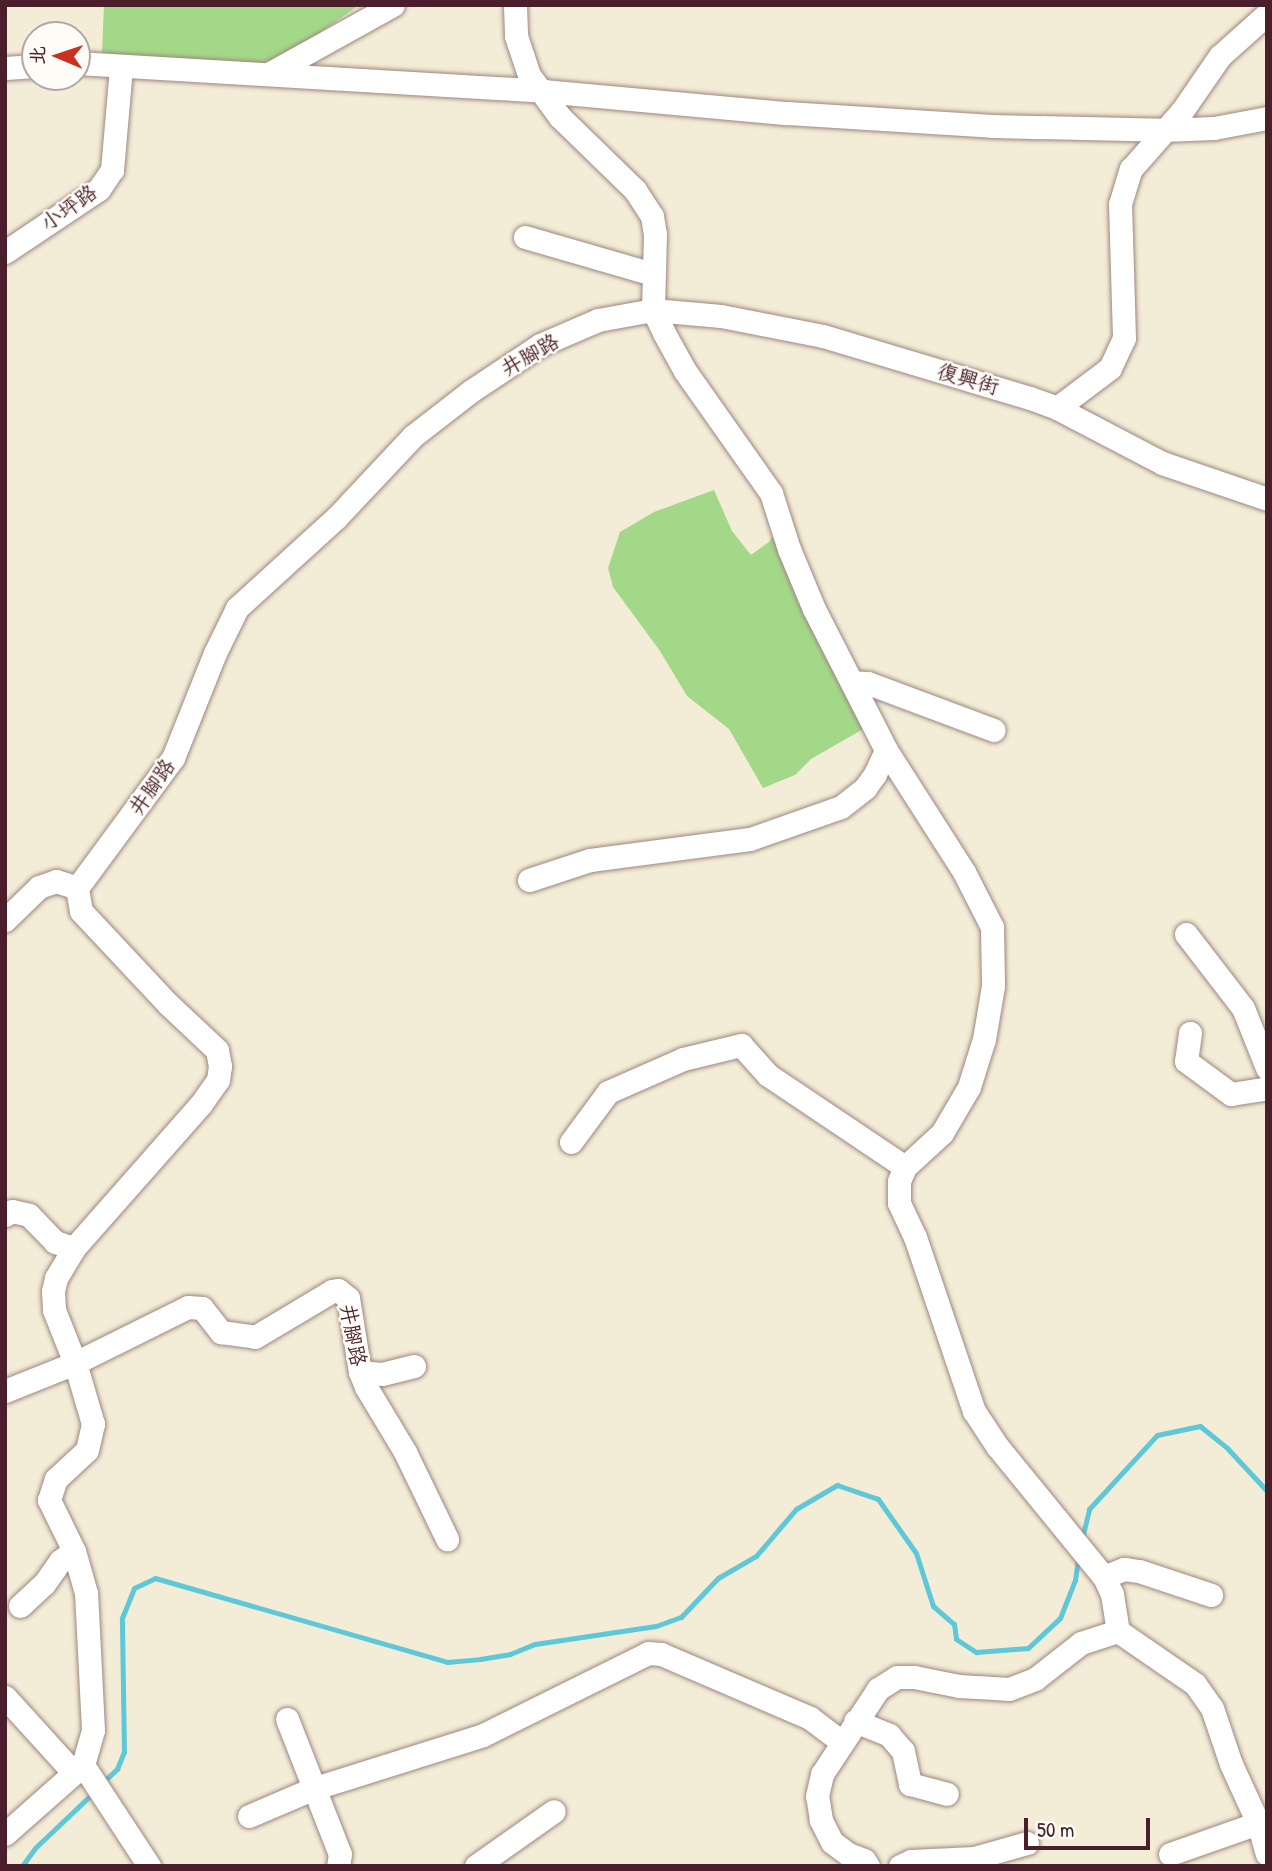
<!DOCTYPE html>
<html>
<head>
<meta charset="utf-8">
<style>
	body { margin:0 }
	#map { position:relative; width:1272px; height:1871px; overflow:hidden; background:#f3ecd6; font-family:"Patrick Hand","LXGW WenKai TC",sans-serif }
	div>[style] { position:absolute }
	.green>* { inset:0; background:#a4d889 }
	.stream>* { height:5px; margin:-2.5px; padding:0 2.5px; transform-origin:2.5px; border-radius:2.5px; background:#5ec8d8 }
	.roads { filter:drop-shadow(0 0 2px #9e8680) drop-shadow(0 0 2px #9e8680) }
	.minor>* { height:23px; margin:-11.5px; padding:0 11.5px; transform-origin:11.5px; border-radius:11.5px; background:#fff }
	span { translate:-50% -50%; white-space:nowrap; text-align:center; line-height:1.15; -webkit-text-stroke:5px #fdfcf7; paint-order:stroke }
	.street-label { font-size:21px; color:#4a1f2b }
	.frame { position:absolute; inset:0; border:7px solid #4a1f2b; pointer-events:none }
	.north { position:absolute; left:21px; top:21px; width:70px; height:70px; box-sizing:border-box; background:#fdfcf7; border:2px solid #b5a4a5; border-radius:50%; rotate:272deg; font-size:19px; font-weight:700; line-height:28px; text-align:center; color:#4a1f2b }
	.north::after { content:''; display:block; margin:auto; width:24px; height:32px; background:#c8321e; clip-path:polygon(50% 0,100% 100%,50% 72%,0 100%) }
	.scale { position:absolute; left:1024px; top:1818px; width:126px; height:32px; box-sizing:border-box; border:4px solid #4a1f2b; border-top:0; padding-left:9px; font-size:21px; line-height:24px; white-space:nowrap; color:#4a1f2b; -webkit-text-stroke:5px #fdfcf7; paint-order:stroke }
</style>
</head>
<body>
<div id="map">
	<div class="green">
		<div style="clip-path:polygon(104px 5px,359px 5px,266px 71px,102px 53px)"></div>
		<div style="clip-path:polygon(714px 490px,732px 531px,751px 555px,769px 542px,784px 519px,872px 724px,811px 759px,795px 775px,763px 788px,729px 729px,687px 696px,660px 651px,613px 587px,608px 568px,620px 532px,654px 512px)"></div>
	</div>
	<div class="stream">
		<div style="left:1082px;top:1538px;width:30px;rotate:-76deg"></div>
		<div style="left:1089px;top:1509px;width:100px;rotate:-47.4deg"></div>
		<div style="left:1157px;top:1435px;width:44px;rotate:-11.8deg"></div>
		<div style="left:1200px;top:1426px;width:36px;rotate:39deg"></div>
		<div style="left:1228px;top:1449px;width:57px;rotate:47.1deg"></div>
		<div style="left:102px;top:1783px;width:21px;rotate:-43deg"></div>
		<div style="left:117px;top:1769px;width:18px;rotate:-68deg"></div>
		<div style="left:124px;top:1752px;width:134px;rotate:-90.9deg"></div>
		<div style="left:122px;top:1618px;width:32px;rotate:-68deg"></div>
		<div style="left:134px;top:1588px;width:23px;rotate:-25deg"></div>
		<div style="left:155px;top:1578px;width:304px;rotate:16deg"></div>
		<div style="left:447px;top:1662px;width:33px;rotate:-5deg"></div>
		<div style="left:480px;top:1659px;width:30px;rotate:-9deg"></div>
		<div style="left:510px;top:1654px;width:27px;rotate:-22deg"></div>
		<div style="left:535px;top:1644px;width:122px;rotate:-8.5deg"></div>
		<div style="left:656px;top:1626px;width:27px;rotate:-20deg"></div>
		<div style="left:681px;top:1617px;width:54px;rotate:-46.5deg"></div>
		<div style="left:718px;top:1578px;width:44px;rotate:-30.1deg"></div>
		<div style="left:756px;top:1556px;width:62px;rotate:-49.6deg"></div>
		<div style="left:796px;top:1509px;width:48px;rotate:-30.3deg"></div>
		<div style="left:837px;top:1485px;width:43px;rotate:18.9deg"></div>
		<div style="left:878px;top:1499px;width:66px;rotate:54.9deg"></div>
		<div style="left:916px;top:1553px;width:56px;rotate:72.2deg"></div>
		<div style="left:933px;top:1606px;width:28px;rotate:41deg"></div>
		<div style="left:954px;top:1624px;width:15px;rotate:82deg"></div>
		<div style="left:956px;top:1639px;width:24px;rotate:33deg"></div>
		<div style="left:976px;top:1652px;width:52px;rotate:-4.4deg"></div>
		<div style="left:1028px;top:1648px;width:44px;rotate:-43.2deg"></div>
		<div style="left:1060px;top:1618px;width:41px;rotate:-68.5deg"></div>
		<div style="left:1075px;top:1580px;width:22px;rotate:-82deg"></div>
		<div style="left:22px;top:1866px;width:22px;rotate:-54deg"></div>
		<div style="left:35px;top:1848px;width:80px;rotate:-43.5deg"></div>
	</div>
	<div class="roads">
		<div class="minor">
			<div style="left:515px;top:5px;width:31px;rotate:88deg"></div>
			<div style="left:516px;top:36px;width:41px;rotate:71.6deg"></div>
			<div style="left:529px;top:75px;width:52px;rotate:53.6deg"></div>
			<div style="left:560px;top:117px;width:105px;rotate:44.2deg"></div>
			<div style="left:635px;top:190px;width:31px;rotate:57deg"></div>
			<div style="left:652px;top:216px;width:18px;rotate:81deg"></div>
			<div style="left:655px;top:234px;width:76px;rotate:91.5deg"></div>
			<div style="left:653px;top:310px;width:25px;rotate:64deg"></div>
			<div style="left:664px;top:333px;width:43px;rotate:61.1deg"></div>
			<div style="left:685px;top:371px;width:149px;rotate:54.8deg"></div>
			<div style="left:771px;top:493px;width:59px;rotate:72.2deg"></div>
			<div style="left:789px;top:549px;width:65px;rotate:67.4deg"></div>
			<div style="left:814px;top:609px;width:158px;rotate:62.9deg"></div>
			<div style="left:886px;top:750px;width:145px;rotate:57.4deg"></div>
			<div style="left:964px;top:872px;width:62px;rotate:63deg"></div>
			<div style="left:992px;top:927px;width:59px;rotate:89deg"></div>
			<div style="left:993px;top:986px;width:54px;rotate:99.6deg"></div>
			<div style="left:984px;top:1039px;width:50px;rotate:107.4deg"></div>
			<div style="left:969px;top:1087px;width:53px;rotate:120.4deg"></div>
			<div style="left:942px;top:1133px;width:50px;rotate:137.4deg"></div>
			<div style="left:905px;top:1167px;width:15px;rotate:113deg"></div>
			<div style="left:899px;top:1181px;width:22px;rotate:90deg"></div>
			<div style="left:899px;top:1203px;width:38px;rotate:65deg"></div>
			<div style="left:915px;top:1237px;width:184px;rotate:71.3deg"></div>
			<div style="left:974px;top:1411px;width:42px;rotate:56.7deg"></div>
			<div style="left:997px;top:1446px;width:169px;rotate:50.8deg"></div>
			<div style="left:1104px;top:1577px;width:19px;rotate:65deg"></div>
			<div style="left:1112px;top:1594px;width:37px;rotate:81deg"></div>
			<div style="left:77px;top:63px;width:467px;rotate:3.4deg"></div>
			<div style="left:543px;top:91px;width:245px;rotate:5.2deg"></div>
			<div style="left:787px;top:113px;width:205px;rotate:3.6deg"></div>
			<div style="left:992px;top:126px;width:170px;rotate:1.3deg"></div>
			<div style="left:1162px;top:130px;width:52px;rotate:-2.2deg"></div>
			<div style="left:1214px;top:128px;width:54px;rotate:-10.7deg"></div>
			<div style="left:5px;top:68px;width:30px;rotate:-4deg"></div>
			<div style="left:272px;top:72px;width:138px;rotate:-29deg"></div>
			<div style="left:525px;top:237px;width:132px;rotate:16.2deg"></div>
			<div style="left:5px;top:252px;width:113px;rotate:-33.8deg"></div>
			<div style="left:99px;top:189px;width:23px;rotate:-56deg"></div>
			<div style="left:112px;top:170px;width:103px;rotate:-85deg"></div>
			<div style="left:1057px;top:408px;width:66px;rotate:-37deg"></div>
			<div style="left:1110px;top:368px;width:33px;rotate:-65deg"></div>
			<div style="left:1124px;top:338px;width:134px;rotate:-91.7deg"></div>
			<div style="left:1120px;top:204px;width:37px;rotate:-73deg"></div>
			<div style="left:1131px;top:169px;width:77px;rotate:-48.7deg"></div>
			<div style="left:1182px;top:111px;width:67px;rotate:-55.4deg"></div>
			<div style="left:1220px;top:56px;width:63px;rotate:-41.8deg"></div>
			<div style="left:852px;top:682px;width:16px;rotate:4deg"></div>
			<div style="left:868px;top:683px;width:134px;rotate:20.5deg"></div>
			<div style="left:529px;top:880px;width:64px;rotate:-18.2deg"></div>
			<div style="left:590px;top:860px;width:161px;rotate:-7.5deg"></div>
			<div style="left:750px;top:839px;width:96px;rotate:-19.4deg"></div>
			<div style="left:841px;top:807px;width:31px;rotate:-38deg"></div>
			<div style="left:865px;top:788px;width:17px;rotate:-54deg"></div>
			<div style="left:875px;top:774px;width:26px;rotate:-65deg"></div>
			<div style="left:5px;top:920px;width:47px;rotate:-44.1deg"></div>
			<div style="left:39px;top:887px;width:18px;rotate:-19deg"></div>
			<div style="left:56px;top:881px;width:22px;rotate:18deg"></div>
			<div style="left:1186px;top:934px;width:93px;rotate:52.4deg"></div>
			<div style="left:1243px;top:1008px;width:65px;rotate:68.2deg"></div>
			<div style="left:1190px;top:1033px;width:28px;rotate:98deg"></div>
			<div style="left:1186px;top:1061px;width:56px;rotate:36.3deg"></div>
			<div style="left:1231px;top:1094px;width:36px;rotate:-9deg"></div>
			<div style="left:571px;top:1142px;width:62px;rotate:-53.5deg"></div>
			<div style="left:608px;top:1092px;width:82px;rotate:-23.7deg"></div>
			<div style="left:683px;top:1059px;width:60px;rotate:-13.6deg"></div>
			<div style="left:741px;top:1045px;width:40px;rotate:48deg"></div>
			<div style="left:768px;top:1075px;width:165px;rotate:33.9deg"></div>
			<div style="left:5px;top:1215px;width:8px;rotate:-30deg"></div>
			<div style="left:12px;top:1211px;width:17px;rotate:13deg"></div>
			<div style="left:29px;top:1215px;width:37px;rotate:46deg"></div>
			<div style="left:55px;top:1242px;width:20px;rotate:18deg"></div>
			<div style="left:360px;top:1372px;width:22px;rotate:5deg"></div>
			<div style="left:382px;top:1374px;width:33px;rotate:-14deg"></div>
			<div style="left:5px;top:1391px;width:75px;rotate:-21.8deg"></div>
			<div style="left:75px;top:1363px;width:126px;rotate:-26.4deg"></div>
			<div style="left:188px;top:1307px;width:14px;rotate:4deg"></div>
			<div style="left:202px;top:1308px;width:31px;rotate:52deg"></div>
			<div style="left:221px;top:1332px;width:34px;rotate:8deg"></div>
			<div style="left:255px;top:1337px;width:90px;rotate:-30.9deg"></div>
			<div style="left:332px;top:1291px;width:6px;rotate:-9deg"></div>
			<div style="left:338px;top:1290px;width:13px;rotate:39deg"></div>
			<div style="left:348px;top:1298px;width:75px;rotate:80.8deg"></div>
			<div style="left:360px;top:1372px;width:16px;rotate:68deg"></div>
			<div style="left:366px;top:1387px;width:76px;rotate:59deg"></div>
			<div style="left:405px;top:1452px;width:97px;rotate:64.2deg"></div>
			<div style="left:1104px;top:1577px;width:22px;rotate:-22deg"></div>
			<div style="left:1124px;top:1569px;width:15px;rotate:8deg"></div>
			<div style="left:1139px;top:1571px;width:76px;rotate:18.4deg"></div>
			<div style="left:20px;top:1606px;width:33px;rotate:-43deg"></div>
			<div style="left:44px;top:1584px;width:28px;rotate:-55deg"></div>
			<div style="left:60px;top:1561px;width:17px;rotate:-36deg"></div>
			<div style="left:1118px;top:1631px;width:93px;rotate:34.5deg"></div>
			<div style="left:1195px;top:1684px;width:29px;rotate:55deg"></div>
			<div style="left:1212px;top:1708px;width:59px;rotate:71.3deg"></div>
			<div style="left:1231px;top:1764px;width:65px;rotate:65.4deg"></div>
			<div style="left:1258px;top:1823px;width:32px;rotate:74deg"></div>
			<div style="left:5px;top:1697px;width:101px;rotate:47.8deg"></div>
			<div style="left:287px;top:1719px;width:145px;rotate:68.6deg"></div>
			<div style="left:340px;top:1854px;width:12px;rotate:99deg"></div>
			<div style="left:855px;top:1721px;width:37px;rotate:22deg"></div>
			<div style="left:889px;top:1735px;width:21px;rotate:49deg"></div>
			<div style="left:903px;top:1751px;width:34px;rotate:78deg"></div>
			<div style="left:910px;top:1784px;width:38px;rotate:15deg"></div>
			<div style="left:83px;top:1765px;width:121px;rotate:56.8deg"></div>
			<div style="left:249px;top:1816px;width:69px;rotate:-23.2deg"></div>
			<div style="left:312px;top:1789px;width:179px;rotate:-17.5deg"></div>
			<div style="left:483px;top:1735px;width:184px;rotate:-26.4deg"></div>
			<div style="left:648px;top:1653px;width:13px;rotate:4deg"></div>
			<div style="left:661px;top:1654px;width:162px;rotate:23.2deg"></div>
			<div style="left:810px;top:1718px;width:40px;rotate:37deg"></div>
			<div style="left:5px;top:1834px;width:104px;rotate:-41.5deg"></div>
			<div style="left:83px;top:1765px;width:36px;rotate:-74deg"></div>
			<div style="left:93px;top:1730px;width:137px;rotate:-92.9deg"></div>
			<div style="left:86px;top:1593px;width:44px;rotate:-105.9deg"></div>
			<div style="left:74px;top:1551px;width:57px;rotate:-116.1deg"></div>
			<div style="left:49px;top:1500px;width:22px;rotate:-72deg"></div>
			<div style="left:56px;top:1479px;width:42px;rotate:-43.1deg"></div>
			<div style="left:87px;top:1450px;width:27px;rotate:-77deg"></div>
			<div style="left:93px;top:1424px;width:64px;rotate:-106.4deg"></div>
			<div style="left:75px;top:1363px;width:57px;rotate:-111.6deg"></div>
			<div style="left:54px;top:1310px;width:19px;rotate:-93deg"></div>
			<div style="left:53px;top:1291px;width:13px;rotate:-77deg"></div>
			<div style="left:56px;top:1278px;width:35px;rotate:-59deg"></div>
			<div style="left:74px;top:1248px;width:192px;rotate:-48.6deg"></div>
			<div style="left:201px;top:1104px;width:29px;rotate:-55deg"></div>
			<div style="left:218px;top:1080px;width:14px;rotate:-82deg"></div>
			<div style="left:220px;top:1066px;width:16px;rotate:-101deg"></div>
			<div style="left:217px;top:1050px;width:67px;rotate:-136.8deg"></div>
			<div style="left:168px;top:1004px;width:127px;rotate:-133.1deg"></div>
			<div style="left:81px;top:911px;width:23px;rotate:-100deg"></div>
			<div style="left:77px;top:888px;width:162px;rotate:-53.6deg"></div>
			<div style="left:173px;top:758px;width:113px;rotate:-68.2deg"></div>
			<div style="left:215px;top:653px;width:50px;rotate:-63.9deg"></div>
			<div style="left:237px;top:608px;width:134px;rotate:-42.3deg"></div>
			<div style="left:336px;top:518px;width:112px;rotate:-46.8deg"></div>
			<div style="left:413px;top:436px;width:73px;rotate:-37.8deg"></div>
			<div style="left:471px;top:391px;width:83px;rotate:-33.7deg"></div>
			<div style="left:540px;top:345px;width:63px;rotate:-23.3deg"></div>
			<div style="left:598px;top:320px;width:56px;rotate:-10.3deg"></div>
			<div style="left:653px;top:310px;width:68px;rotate:5deg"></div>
			<div style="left:721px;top:316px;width:104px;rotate:11.1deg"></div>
			<div style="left:823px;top:336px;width:216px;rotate:16.7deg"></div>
			<div style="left:1030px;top:398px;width:29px;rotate:20deg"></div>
			<div style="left:1057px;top:408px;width:119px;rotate:27.6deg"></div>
			<div style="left:1162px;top:463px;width:111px;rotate:18.9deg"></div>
			<div style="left:1170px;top:1854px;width:93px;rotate:-19.4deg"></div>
			<div style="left:476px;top:1866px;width:95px;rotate:-35.2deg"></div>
			<div style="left:868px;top:1866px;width:7px;rotate:-124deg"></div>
			<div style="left:864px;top:1860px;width:17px;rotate:-159deg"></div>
			<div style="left:848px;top:1854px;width:20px;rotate:-143deg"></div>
			<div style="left:832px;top:1842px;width:25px;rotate:-117deg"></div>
			<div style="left:821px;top:1820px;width:24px;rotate:-99deg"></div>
			<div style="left:817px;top:1796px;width:23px;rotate:-77deg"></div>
			<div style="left:822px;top:1774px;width:102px;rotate:-56.6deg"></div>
			<div style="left:878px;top:1689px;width:22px;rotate:-32deg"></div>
			<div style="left:897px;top:1677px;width:17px"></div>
			<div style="left:914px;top:1677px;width:46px;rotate:11.3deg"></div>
			<div style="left:959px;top:1686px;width:50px;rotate:3.4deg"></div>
			<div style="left:1009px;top:1689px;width:28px;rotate:-21deg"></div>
			<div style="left:1035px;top:1679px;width:58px;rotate:-38deg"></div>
			<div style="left:1081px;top:1643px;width:39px;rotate:-18deg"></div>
			<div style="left:900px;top:1866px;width:12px;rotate:-24deg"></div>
			<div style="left:911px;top:1861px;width:63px;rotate:-2.7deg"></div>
			<div style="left:974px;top:1858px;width:55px;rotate:-15.8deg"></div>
		</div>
	</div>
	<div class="street-label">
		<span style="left:69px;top:208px;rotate:-36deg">小坪路</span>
		<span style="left:530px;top:355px;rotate:-30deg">井腳路</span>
		<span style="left:968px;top:379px;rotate:16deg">復興街</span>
		<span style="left:152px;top:787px;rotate:-55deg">井腳路</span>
		<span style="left:353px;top:1335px;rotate:79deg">井腳路</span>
	</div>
	<div class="frame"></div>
	<div class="north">北</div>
	<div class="scale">50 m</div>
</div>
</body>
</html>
